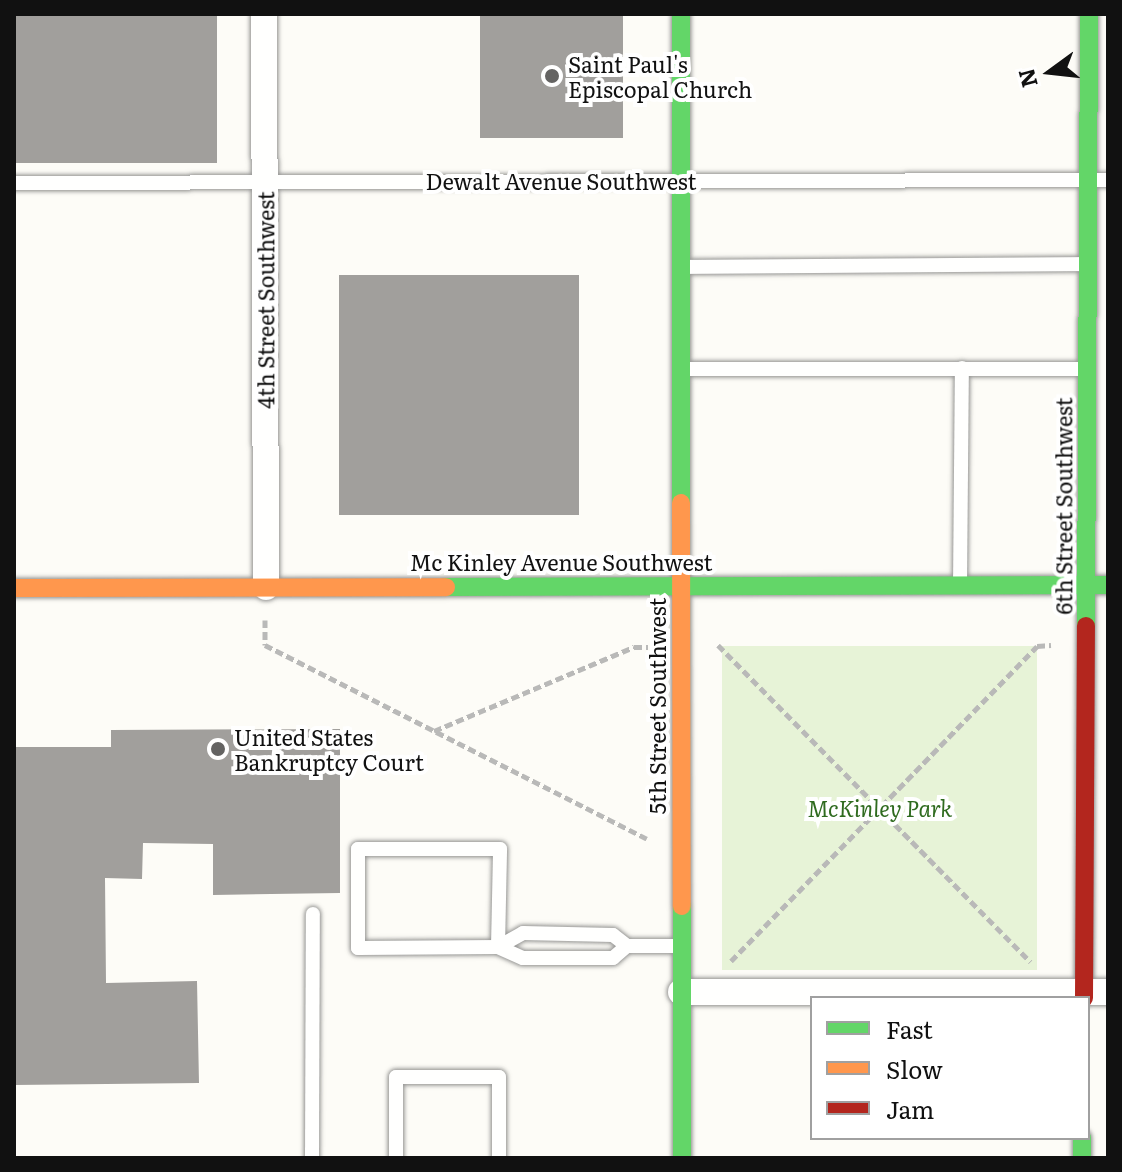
<!DOCTYPE html>
<html>
<head>
<meta charset="utf-8">
<style>
	body { margin:0 }
	#map { position:relative; width:1122px; height:1172px; overflow:hidden; background:#fdfcf7; font-family:Literata,serif }
	div>[style] { position:absolute }
	.green>* { inset:0; background:#e7f3d7; transform-origin:0 0 }
	.building>* { inset:0; background:#a19f9c; transform-origin:0 0 }
	.path>* { height:5px; margin-top:-2.5px; transform-origin:0; background:repeating-linear-gradient(90deg,#b9b9b8 0 8px,transparent 0 12px) }
	.roads { filter:drop-shadow(0 0 2px #979795) drop-shadow(0 0 2px #979795) }
	.lane>* { height:14px; margin:-7px; padding:0 7px; transform-origin:7px; border-radius:7px; background:#fffffe }
	.street>* { height:26px; margin:-13px; padding:0 13px; transform-origin:13px; border-radius:13px; background:#fffffe }
	.fast>* { height:18px; margin:-9px; padding:0 9px; transform-origin:9px; border-radius:9px; background:#63d668 }
	.slow>* { height:18px; margin:-9px; padding:0 9px; transform-origin:9px; border-radius:9px; background:#ff974d }
	.jam>* { height:18px; margin:-9px; padding:0 9px; transform-origin:9px; border-radius:9px; background:#b3261e }
	.dots>* { width:22px; height:22px; translate:-50% -50%; box-sizing:border-box; border:4px solid #fff; border-radius:50% }
	span { translate:-50% -50%; white-space:nowrap; text-align:center; line-height:1.15; -webkit-text-stroke:8px #fff; paint-order:stroke }
	.poi-label { font-size:22px; color:#111 }
	.left { translate:0 -50%; text-align:left }
	.street-label { font-size:22px; color:#111 }
	.park-label { font-size:22px; color:#2f6b1f; font-style:italic }
	.frame { position:absolute; inset:0; border:16px solid #111; pointer-events:none }
	.legend { position:absolute; left:810px; top:996px; width:280px; height:144px; box-sizing:border-box; background:#fff; border:2px solid #a0a0a0; margin:0; padding:10px 14px; list-style:none; font-size:24px; color:#111 }
	.legend li { display:flex; align-items:center; gap:16px; height:40px }
	.legend b { width:40px; border:2px solid #a0a0a0 }
	.north { position:absolute; left:1010px; top:32px; width:80px; height:80px; -webkit-text-stroke:6px #fff; paint-order:stroke; rotate:255deg; font-size:22px; font-weight:700; line-height:32px; text-align:center; color:#111 }
	.north::after { content:''; display:block; margin:auto; width:28px; height:36px; background:#111; clip-path:polygon(50% 0,100% 100%,50% 72%,0 100%) }
</style>
</head>
<body>
<div id="map">
	<div class="green">
		<div style="left:722px;top:646px;width:315px;height:324px"></div>
	</div>
	<div class="building">
		<div style="left:14px;top:14px;width:203px;height:149px"></div>
		<div style="left:480px;top:14px;width:143px;height:124px"></div>
		<div style="left:339px;top:275px;width:240px;height:240px"></div>
		<div style="clip-path:polygon(340px 729px,340px 893px,213px 895px,213px 844px,143px 843px,142px 879px,105px 878px,106px 983px,197px 981px,199px 1083px,14px 1085px,14px 747px,111px 747px,111px 730px)"></div>
	</div>
	<div class="path">
		<div style="left:265px;top:620px;width:25px;rotate:90deg"></div>
		<div style="left:265px;top:645px;width:428px;rotate:26.9deg"></div>
		<div style="left:718px;top:645px;width:445px;rotate:45.4deg"></div>
		<div style="left:434px;top:731px;width:217px;rotate:-22.8deg"></div>
		<div style="left:634px;top:647px;width:14px"></div>
		<div style="left:731px;top:961px;width:439px;rotate:-45.8deg"></div>
		<div style="left:1037px;top:646px;width:14px;rotate:-4deg"></div>
	</div>
	<div class="roads">
		<div class="lane">
			<div style="left:14px;top:183px;width:1094px;rotate:-0.16deg"></div>
			<div style="left:681px;top:267px;width:407px;rotate:-0.4deg"></div>
			<div style="left:684px;top:369px;width:403px"></div>
			<div style="left:960px;top:585px;width:217px;rotate:-89.5deg"></div>
			<div style="left:498px;top:947px;width:98px;rotate:-88.8deg"></div>
			<div style="left:500px;top:849px;width:142px;rotate:180deg"></div>
			<div style="left:358px;top:849px;width:99px;rotate:90deg"></div>
			<div style="left:358px;top:948px;width:140px;rotate:-0.4deg"></div>
			<div style="left:498px;top:947px;width:27px;rotate:24deg"></div>
			<div style="left:523px;top:958px;width:90px"></div>
			<div style="left:613px;top:958px;width:18px;rotate:-41deg"></div>
			<div style="left:498px;top:947px;width:29px;rotate:-29deg"></div>
			<div style="left:523px;top:933px;width:90px;rotate:1.3deg"></div>
			<div style="left:613px;top:935px;width:18px;rotate:38deg"></div>
			<div style="left:627px;top:946px;width:54px"></div>
			<div style="left:312px;top:1158px;width:244px;rotate:-89.8deg"></div>
			<div style="left:396px;top:1158px;width:81px;rotate:-90deg"></div>
			<div style="left:396px;top:1077px;width:103px"></div>
			<div style="left:499px;top:1077px;width:81px;rotate:90deg"></div>
		</div>
		<div class="street">
			<div style="left:264px;top:14px;width:573px;rotate:89.8deg"></div>
			<div style="left:681px;top:992px;width:427px"></div>
		</div>
		<div class="fast">
			<div style="left:681px;top:14px;width:489px;rotate:90deg"></div>
			<div style="left:446px;top:587px;width:662px;rotate:-0.17deg"></div>
			<div style="left:1086px;top:626px;width:612px;rotate:-89.72deg"></div>
			<div style="left:682px;top:906px;width:252px;rotate:90deg"></div>
			<div style="left:1082px;top:1138px;width:20px;rotate:90deg"></div>
		</div>
		<div class="slow">
			<div style="left:681px;top:503px;width:403px;rotate:89.9deg"></div>
			<div style="left:14px;top:588px;width:432px;rotate:-0.1deg"></div>
		</div>
		<div class="jam">
			<div style="left:1084px;top:998px;width:372px;rotate:-89.7deg"></div>
		</div>
	</div>
	<div class="dots">
		<div style="left:552px;top:76px;background:#646362"></div>
		<div style="left:218px;top:749px;background:#646362"></div>
	</div>
	<div class="poi-label">
		<span class="left" style="left:568px;top:76px">Saint Paul's<br>Episcopal Church</span>
		<span class="left" style="left:234px;top:749px">United States<br>Bankruptcy Court</span>
	</div>
	<div class="street-label">
		<span style="left:561px;top:181px">Dewalt Avenue Southwest</span>
		<span style="left:265px;top:300px;rotate:-90deg">4th Street Southwest</span>
		<span style="left:1063px;top:506px;rotate:-90deg">6th Street Southwest</span>
		<span style="left:561px;top:562px">Mc Kinley Avenue Southwest</span>
		<span style="left:657px;top:706px;rotate:-90deg">5th Street Southwest</span>
	</div>
	<div class="park-label">
		<span style="left:880px;top:808px">McKinley Park</span>
	</div>
	<div class="frame"></div>
	<ul class="legend">
	<li><b style="height:10px;background:#63d668"></b>Fast</li>
	<li><b style="height:10px;background:#ff974d"></b>Slow</li>
	<li><b style="height:10px;background:#b3261e"></b>Jam</li>
	</ul>
	<div class="north">N</div>
</div>
</body>
</html>
